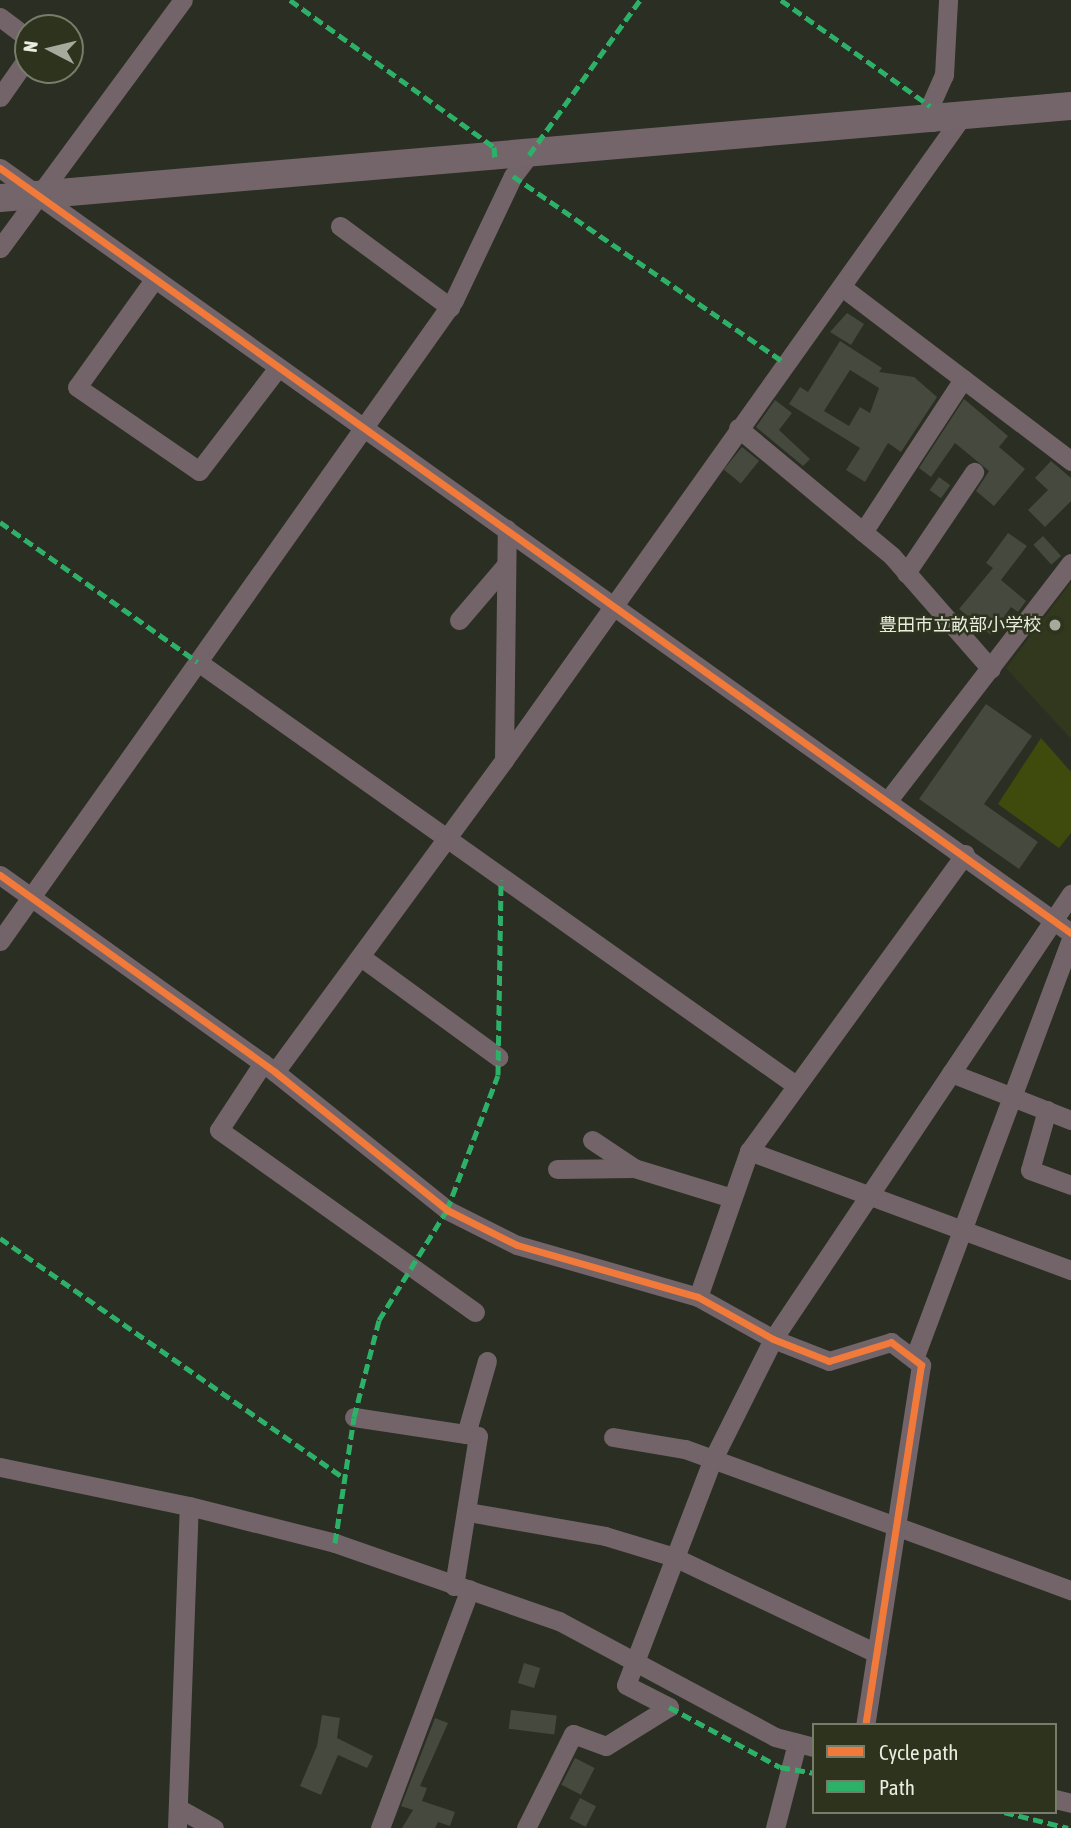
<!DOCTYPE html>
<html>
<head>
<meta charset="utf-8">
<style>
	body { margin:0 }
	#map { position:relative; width:1071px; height:1828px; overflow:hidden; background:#2b2e22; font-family:"Asap Condensed","Noto Sans JP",sans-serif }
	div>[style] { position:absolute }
	.built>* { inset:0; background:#31381d }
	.green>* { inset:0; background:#3f4b0c }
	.building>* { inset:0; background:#46493e; transform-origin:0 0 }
	.street>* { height:19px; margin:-9.5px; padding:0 9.5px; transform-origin:9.5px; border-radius:9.5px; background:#726469 }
	.secondary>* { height:28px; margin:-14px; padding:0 14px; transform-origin:14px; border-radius:14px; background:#73656a }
	.quiet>* { height:5px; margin-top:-2.5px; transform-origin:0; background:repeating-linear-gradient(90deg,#2db169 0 10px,transparent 0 15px) }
	.cycleway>* { height:7px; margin:-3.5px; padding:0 3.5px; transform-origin:3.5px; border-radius:3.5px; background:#f17a3a }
	.dots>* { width:19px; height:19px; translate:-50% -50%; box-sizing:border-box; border:4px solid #2d331d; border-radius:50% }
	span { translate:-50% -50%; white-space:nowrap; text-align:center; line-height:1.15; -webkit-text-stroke:5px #2d331d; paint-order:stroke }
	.poi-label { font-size:18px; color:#e8eddf }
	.right { translate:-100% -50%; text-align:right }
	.legend { position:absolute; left:812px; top:1723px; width:245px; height:91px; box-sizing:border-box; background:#2d331d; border:2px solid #787d6b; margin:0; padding:9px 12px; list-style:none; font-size:21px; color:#e8eddf }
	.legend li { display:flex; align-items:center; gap:14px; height:35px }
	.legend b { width:35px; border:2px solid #787d6b }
	.north { position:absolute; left:14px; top:14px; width:70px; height:70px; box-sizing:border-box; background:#2d331d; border:2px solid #787d6b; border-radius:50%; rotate:277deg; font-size:19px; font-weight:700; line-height:28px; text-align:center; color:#e8eddf }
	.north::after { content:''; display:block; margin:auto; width:24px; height:32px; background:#a6aa9d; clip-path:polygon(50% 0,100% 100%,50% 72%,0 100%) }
</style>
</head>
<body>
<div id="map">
	<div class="built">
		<div style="clip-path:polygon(1071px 582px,1071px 739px,1006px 668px)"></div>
	</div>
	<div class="green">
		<div style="clip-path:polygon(1041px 738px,1071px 772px,1071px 833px,1059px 848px,998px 804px)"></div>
	</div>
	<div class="building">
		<div style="clip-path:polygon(847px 313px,864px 324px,851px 345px,830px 332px)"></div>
		<div style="clip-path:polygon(evenodd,840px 341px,882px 368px,879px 372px,914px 377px,937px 397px,901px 452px,888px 443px,865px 482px,846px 470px,860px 448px,789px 404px,800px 387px,808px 392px,840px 341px,850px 370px,879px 388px,870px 413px,860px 407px,849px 426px,824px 411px,850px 370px)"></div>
		<div style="clip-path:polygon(964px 399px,1008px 436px,999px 447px,1025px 469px,994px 506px,976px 491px,989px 471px,955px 443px,931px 477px,919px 468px)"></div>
		<div style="clip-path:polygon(775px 400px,792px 413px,779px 430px,810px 459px,803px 466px,756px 427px)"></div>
		<div style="left:742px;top:447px;width:22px;height:29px;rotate:39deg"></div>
		<div style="clip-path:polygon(1051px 461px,1071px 478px,1071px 501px,1045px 527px,1028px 510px,1048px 490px,1035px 478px)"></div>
		<div style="left:939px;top:477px;width:14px;height:16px;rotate:36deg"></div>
		<div style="clip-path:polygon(1008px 533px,1027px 546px,1001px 580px,1026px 601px,1018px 612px,1011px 607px,991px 635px,959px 609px,993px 568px,986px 563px)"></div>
		<div style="left:1043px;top:536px;width:27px;height:13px;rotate:48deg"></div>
		<div style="clip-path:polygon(986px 704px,1032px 736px,984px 804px,1038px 842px,1019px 869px,919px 799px)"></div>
		<div style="left:524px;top:1663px;width:17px;height:21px;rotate:17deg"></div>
		<div style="left:511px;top:1710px;width:46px;height:19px;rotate:7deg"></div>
		<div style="clip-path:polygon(322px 1715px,340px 1718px,337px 1738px,373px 1756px,367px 1768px,338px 1755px,321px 1795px,300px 1786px,317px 1746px)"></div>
		<div style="clip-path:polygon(435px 1718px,448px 1723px,420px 1786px,427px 1788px,422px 1801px,455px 1812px,450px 1826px,438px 1822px,435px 1828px,402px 1828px,413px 1810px,401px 1806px)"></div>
		<div style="left:575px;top:1758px;width:22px;height:30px;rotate:27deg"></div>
		<div style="left:580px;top:1798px;width:18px;height:23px;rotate:27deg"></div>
	</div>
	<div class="street">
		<div style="left:0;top:17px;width:35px;rotate:37deg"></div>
		<div style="left:0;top:97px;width:49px;rotate:-55deg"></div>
		<div style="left:933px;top:122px;width:16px;rotate:-101deg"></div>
		<div style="left:930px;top:106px;width:34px;rotate:-66deg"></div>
		<div style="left:944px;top:75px;width:75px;rotate:-86.9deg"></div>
		<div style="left:0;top:168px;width:1316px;rotate:35.54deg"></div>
		<div style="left:340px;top:226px;width:137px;rotate:36.4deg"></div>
		<div style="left:0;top:248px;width:308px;rotate:-53.6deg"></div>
		<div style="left:153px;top:281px;width:130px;rotate:125.6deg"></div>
		<div style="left:77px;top:387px;width:148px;rotate:34.5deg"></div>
		<div style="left:199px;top:471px;width:128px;rotate:-52.6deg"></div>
		<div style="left:842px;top:287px;width:288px;rotate:37.2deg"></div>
		<div style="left:738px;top:428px;width:200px;rotate:39.7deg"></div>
		<div style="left:892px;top:556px;width:150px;rotate:48.8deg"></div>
		<div style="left:863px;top:532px;width:183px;rotate:-56.8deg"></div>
		<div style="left:906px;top:573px;width:122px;rotate:-56deg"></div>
		<div style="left:459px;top:620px;width:72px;rotate:-49.5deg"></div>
		<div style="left:198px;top:662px;width:730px;rotate:35.3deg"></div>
		<div style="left:504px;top:760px;width:788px;rotate:-54.56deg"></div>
		<div style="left:889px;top:799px;width:298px;rotate:-52.4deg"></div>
		<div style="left:965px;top:854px;width:367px;rotate:126deg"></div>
		<div style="left:749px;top:1151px;width:343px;rotate:20.3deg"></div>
		<div style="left:0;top:875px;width:338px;rotate:35.6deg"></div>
		<div style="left:275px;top:1072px;width:221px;rotate:38.7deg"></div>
		<div style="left:447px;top:1210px;width:78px;rotate:26.6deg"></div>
		<div style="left:517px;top:1245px;width:188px;rotate:16deg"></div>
		<div style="left:698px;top:1297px;width:86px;rotate:29.2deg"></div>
		<div style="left:773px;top:1339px;width:60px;rotate:21.4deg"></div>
		<div style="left:829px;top:1361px;width:65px;rotate:-17deg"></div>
		<div style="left:891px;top:1342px;width:38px;rotate:37deg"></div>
		<div style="left:921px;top:1365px;width:364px;rotate:98.8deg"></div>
		<div style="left:0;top:941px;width:785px;rotate:-54.69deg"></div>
		<div style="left:454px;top:300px;width:137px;rotate:-64.6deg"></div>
		<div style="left:513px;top:176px;width:26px;rotate:-53deg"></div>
		<div style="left:361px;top:957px;width:170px;rotate:36.1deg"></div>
		<div style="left:263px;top:1063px;width:80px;rotate:123.3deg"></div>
		<div style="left:219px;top:1130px;width:314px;rotate:35.4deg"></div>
		<div style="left:275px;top:1072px;width:387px;rotate:-53.7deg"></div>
		<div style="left:504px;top:760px;width:231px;rotate:-89.3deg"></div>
		<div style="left:951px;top:1073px;width:129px;rotate:21.4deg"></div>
		<div style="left:1047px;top:1110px;width:62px;rotate:105.8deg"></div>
		<div style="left:1030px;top:1170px;width:44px;rotate:20.1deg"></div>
		<div style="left:592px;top:1140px;width:50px;rotate:33.7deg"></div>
		<div style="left:557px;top:1169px;width:77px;rotate:-0.7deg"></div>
		<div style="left:634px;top:1168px;width:102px;rotate:17deg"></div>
		<div style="left:698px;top:1297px;width:155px;rotate:-70.7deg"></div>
		<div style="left:914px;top:1359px;width:448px;rotate:-69.5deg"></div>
		<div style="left:354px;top:1417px;width:125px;rotate:8.7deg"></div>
		<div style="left:478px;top:1436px;width:152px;rotate:99.1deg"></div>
		<div style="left:466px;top:1434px;width:76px;rotate:-74deg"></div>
		<div style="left:613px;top:1437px;width:73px;rotate:9.5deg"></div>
		<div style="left:685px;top:1449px;width:411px;rotate:20.1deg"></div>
		<div style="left:0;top:1467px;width:193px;rotate:11.7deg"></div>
		<div style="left:189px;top:1506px;width:151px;rotate:14.2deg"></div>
		<div style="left:335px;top:1543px;width:237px;rotate:19.2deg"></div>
		<div style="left:559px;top:1621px;width:245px;rotate:28.2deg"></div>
		<div style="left:775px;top:1737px;width:40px;rotate:14.4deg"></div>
		<div style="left:468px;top:1512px;width:139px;rotate:9.9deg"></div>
		<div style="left:605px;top:1536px;width:72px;rotate:16.9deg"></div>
		<div style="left:674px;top:1557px;width:224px;rotate:25.4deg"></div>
		<div style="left:1055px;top:1799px;width:16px;rotate:14deg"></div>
		<div style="left:178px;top:1808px;width:41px;rotate:29.1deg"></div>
		<div style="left:177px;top:1828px;width:322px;rotate:-87.9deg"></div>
		<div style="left:380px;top:1828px;width:255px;rotate:-69.4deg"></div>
		<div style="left:526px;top:1828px;width:105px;rotate:-63.4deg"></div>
		<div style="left:573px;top:1734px;width:35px;rotate:20deg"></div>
		<div style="left:606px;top:1746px;width:74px;rotate:-31.8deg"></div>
		<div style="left:669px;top:1707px;width:48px;rotate:-152.9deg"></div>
		<div style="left:626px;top:1685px;width:240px;rotate:-69deg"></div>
		<div style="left:712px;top:1461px;width:136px;rotate:-63.4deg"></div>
		<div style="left:773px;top:1339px;width:536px;rotate:-56.19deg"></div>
		<div style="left:775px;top:1828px;width:88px;rotate:-75.5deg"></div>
	</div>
	<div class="secondary">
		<div style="left:0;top:198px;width:1075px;rotate:-4.91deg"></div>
	</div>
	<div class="quiet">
		<div style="left:290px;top:0;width:251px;rotate:35.8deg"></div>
		<div style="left:494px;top:147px;width:12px;rotate:85deg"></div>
		<div style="left:781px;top:0;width:183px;rotate:35.4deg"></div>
		<div style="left:529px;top:155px;width:191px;rotate:-54.4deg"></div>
		<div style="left:513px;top:176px;width:330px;rotate:34.5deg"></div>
		<div style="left:0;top:522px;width:242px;rotate:35.3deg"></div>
		<div style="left:0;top:1238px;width:418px;rotate:34.9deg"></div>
		<div style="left:335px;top:1543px;width:127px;rotate:-81.4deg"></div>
		<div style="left:354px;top:1417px;width:100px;rotate:-75.5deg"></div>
		<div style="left:379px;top:1320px;width:129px;rotate:-58.3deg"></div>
		<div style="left:447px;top:1210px;width:144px;rotate:-69.3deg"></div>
		<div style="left:498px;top:1075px;width:195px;rotate:-89.1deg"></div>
		<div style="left:669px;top:1707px;width:126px;rotate:28.4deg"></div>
		<div style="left:780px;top:1767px;width:35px;rotate:10deg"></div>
		<div style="left:1004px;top:1812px;width:66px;rotate:14deg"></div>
	</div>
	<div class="cycleway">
		<div style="left:0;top:168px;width:1316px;rotate:35.54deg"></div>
		<div style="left:0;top:875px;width:338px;rotate:35.6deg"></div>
		<div style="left:275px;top:1072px;width:221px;rotate:38.7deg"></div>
		<div style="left:447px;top:1210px;width:78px;rotate:26.6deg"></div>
		<div style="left:517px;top:1245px;width:188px;rotate:16deg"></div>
		<div style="left:698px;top:1297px;width:86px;rotate:29.2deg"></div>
		<div style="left:773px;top:1339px;width:60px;rotate:21.4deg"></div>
		<div style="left:829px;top:1361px;width:65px;rotate:-17deg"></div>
		<div style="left:891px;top:1342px;width:38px;rotate:37deg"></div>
		<div style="left:921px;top:1365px;width:364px;rotate:98.8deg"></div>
	</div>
	<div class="dots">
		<div style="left:1055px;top:625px;background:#a6aa9d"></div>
	</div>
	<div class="poi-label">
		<span class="right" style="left:1041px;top:625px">豊田市立畝部小学校</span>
	</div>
	<ul class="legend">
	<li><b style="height:9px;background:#f17a3a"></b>Cycle path</li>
	<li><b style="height:9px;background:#2db169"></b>Path</li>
	</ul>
	<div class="north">N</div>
</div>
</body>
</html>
